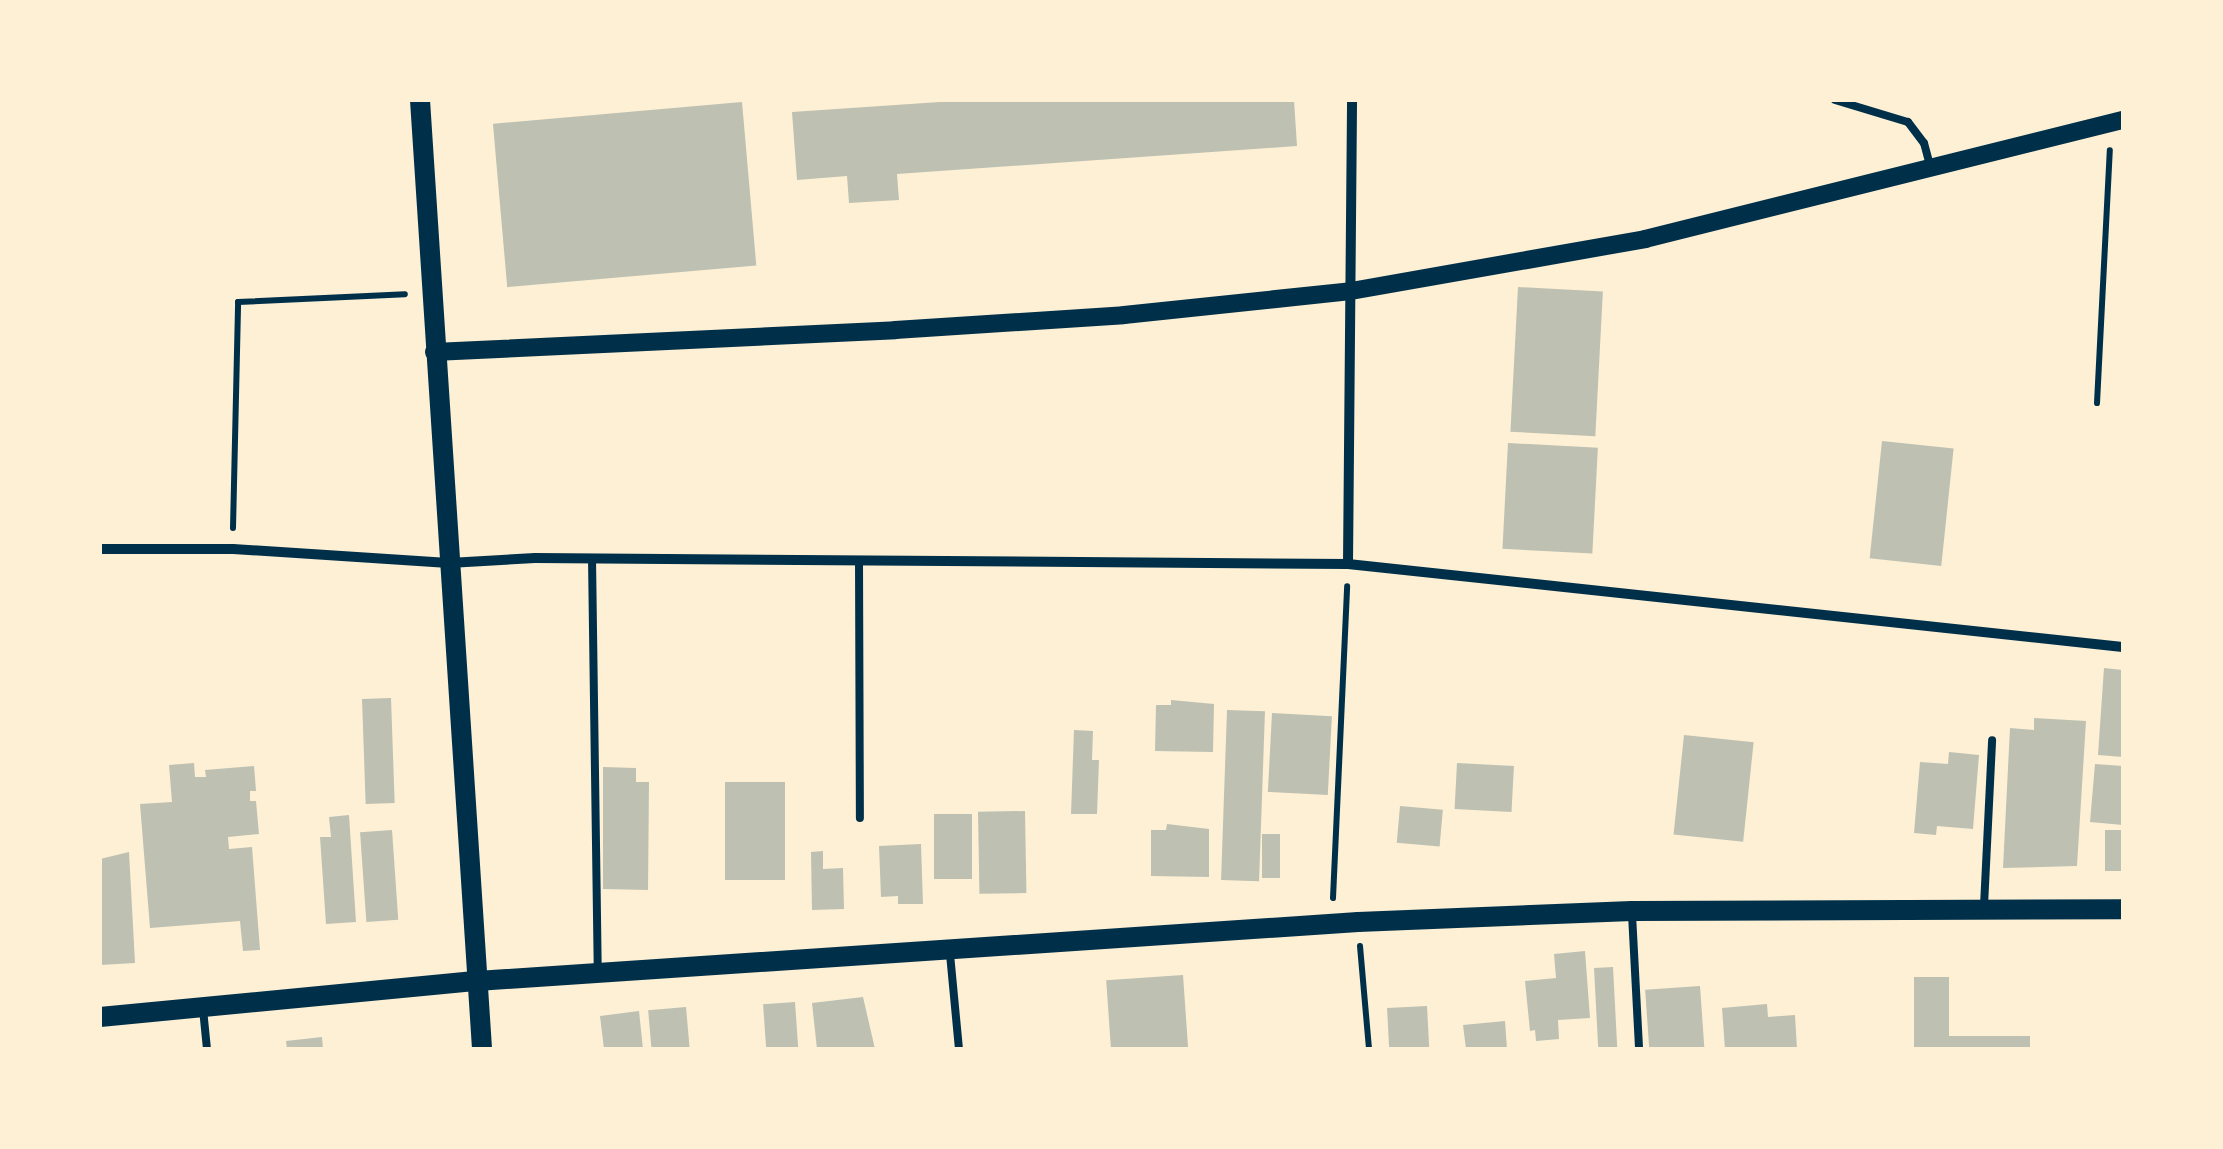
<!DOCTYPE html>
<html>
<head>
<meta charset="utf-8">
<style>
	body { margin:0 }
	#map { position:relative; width:2223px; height:1149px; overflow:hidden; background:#fdf0d5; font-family:Helvetica,sans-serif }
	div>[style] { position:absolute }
	.building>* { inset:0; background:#bec0b2; transform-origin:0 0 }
	.path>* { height:6px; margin:-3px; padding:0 3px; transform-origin:3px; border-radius:3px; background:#003049 }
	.service>* { height:8px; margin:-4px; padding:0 4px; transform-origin:4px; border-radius:4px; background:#003049 }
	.minor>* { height:10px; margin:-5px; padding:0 5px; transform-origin:5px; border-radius:5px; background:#003049 }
	.tertiary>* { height:18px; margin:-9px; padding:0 9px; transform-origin:9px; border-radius:9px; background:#003049 }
	.secondary>* { height:20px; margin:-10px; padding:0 10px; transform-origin:10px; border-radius:10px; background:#003049 }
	span { translate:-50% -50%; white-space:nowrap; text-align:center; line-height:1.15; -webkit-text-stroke:10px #fdf0d5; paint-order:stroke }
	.frame { position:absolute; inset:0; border:102px solid #fdf0d5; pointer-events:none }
</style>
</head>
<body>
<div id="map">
	<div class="building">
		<div style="clip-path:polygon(969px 100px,1294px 100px,1297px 146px,897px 174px,899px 200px,849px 203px,847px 176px,797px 180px,792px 112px)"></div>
		<div style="left:742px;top:102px;width:164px;height:250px;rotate:85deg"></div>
		<div style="left:1518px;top:287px;width:85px;height:145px;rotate:3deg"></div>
		<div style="left:1882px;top:441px;width:72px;height:118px;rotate:6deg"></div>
		<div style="left:1508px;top:443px;width:90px;height:106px;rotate:3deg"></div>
		<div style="clip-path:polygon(2104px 668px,2123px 670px,2123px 757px,2098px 755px)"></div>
		<div style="left:391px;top:698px;width:105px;height:29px;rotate:88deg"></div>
		<div style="clip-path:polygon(1171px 700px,1214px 704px,1213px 752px,1155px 751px,1156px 705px,1171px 705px)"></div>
		<div style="left:1227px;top:710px;width:38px;height:170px;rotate:2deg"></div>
		<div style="left:1272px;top:713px;width:60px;height:79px;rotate:3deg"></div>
		<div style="clip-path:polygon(2034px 718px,2086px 721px,2077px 866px,2003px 868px,2010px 728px,2034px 730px)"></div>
		<div style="clip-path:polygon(1074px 730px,1093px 731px,1092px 760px,1099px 760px,1097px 814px,1071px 814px)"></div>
		<div style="left:1684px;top:735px;width:70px;height:100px;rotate:6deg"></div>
		<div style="clip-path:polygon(1949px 752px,1979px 755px,1973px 829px,1937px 826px,1936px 835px,1914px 833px,1920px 762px,1948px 764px)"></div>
		<div style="clip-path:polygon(194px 763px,195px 777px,206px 777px,205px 770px,254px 766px,256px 791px,250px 791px,250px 801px,256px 801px,259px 834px,228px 837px,229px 849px,252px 847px,260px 950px,243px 951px,240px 921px,150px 928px,140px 804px,172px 802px,169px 765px)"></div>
		<div style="left:1457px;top:763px;width:57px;height:46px;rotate:3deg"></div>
		<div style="clip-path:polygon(2095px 764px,2123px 766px,2123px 825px,2090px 822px)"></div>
		<div style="clip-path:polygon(603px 767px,636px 768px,636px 782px,649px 782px,648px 890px,603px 889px)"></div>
		<div style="left:725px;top:782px;width:60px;height:98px"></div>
		<div style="left:1400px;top:806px;width:43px;height:37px;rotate:5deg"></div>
		<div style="left:1025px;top:811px;width:82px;height:47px;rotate:89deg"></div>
		<div style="left:934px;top:814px;width:38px;height:65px"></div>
		<div style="clip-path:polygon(349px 815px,356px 922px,326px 924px,320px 837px,331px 837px,329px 817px)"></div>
		<div style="clip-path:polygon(1167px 824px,1209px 829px,1209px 877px,1151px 876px,1151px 830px,1166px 830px)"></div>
		<div style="left:392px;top:830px;width:90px;height:32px;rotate:86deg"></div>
		<div style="left:2123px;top:830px;width:41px;height:18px;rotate:90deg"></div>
		<div style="left:1280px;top:834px;width:44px;height:18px;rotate:90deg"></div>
		<div style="clip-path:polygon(921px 844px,923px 904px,898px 904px,898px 896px,881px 897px,879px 846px)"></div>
		<div style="clip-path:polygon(823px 851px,823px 869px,843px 868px,844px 909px,812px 910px,811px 852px)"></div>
		<div style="clip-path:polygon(129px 852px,135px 963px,100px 965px,100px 859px)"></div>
		<div style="clip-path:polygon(1585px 951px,1590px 1018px,1558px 1020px,1559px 1039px,1536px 1041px,1535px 1030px,1530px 1031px,1525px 981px,1556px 978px,1554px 954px)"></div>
		<div style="left:1613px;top:967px;width:82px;height:19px;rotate:87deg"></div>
		<div style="left:1183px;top:975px;width:74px;height:77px;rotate:86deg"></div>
		<div style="clip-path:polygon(1914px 977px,1949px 977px,1949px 1036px,2030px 1036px,2030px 1049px,1914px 1049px)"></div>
		<div style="left:1700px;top:986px;width:63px;height:55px;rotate:86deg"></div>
		<div style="clip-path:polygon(863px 997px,875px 1049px,817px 1049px,812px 1003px)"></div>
		<div style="left:795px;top:1002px;width:47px;height:32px;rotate:86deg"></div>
		<div style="clip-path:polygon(1767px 1004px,1768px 1017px,1795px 1015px,1797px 1049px,1725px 1049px,1722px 1008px)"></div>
		<div style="left:1427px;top:1006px;width:43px;height:40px;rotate:87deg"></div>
		<div style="left:686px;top:1007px;width:42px;height:38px;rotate:85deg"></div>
		<div style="clip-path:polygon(639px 1011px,643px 1049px,604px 1049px,600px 1016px)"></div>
		<div style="clip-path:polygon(1505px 1021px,1507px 1049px,1466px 1049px,1463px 1025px)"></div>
		<div style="clip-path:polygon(322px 1037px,323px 1049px,287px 1049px,286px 1041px)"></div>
	</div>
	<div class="path">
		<div style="left:2097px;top:403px;width:253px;rotate:-87.1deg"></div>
		<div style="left:233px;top:528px;width:226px;rotate:-88.7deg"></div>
		<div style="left:238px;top:302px;width:167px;rotate:-2.7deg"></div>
		<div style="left:1333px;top:898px;width:312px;rotate:-87.4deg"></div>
		<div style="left:1360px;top:946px;width:103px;rotate:85deg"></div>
	</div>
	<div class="service">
		<div style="left:1835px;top:100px;width:76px;rotate:16.8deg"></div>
		<div style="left:1908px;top:122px;width:26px;rotate:53deg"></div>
		<div style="left:1924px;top:143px;width:23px;rotate:75deg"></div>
		<div style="left:592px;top:558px;width:411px;rotate:89.2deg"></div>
		<div style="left:859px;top:560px;width:258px;rotate:89.8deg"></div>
		<div style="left:1984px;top:906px;width:166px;rotate:-87.2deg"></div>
		<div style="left:1632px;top:914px;width:135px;rotate:87deg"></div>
		<div style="left:950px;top:954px;width:95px;rotate:84.6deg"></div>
		<div style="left:203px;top:1009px;width:40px;rotate:84.3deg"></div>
	</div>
	<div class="minor">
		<div style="left:100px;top:549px;width:133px"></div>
		<div style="left:233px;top:549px;width:216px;rotate:3.7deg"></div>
		<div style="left:449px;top:563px;width:86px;rotate:-3.3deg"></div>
		<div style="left:535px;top:558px;width:813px;rotate:0.42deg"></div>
		<div style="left:1348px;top:564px;width:779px;rotate:6.11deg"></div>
		<div style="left:1348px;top:564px;width:464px;rotate:-89.5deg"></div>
	</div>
	<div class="tertiary">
		<div style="left:434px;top:352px;width:462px;rotate:-2.7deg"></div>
		<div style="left:895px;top:330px;width:229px;rotate:-3.7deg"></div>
		<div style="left:1124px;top:315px;width:228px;rotate:-6deg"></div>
		<div style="left:1351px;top:291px;width:299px;rotate:-10deg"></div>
		<div style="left:1645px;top:239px;width:493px;rotate:-14deg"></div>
	</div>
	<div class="secondary">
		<div style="left:420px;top:100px;width:951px;rotate:86.26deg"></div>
		<div style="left:100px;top:1017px;width:379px;rotate:-5.5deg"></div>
		<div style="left:477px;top:981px;width:883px;rotate:-3.83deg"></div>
		<div style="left:1358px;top:922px;width:274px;rotate:-2.3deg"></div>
		<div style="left:1632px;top:911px;width:491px;rotate:-0.2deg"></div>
	</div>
	<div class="frame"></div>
</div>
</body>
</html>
